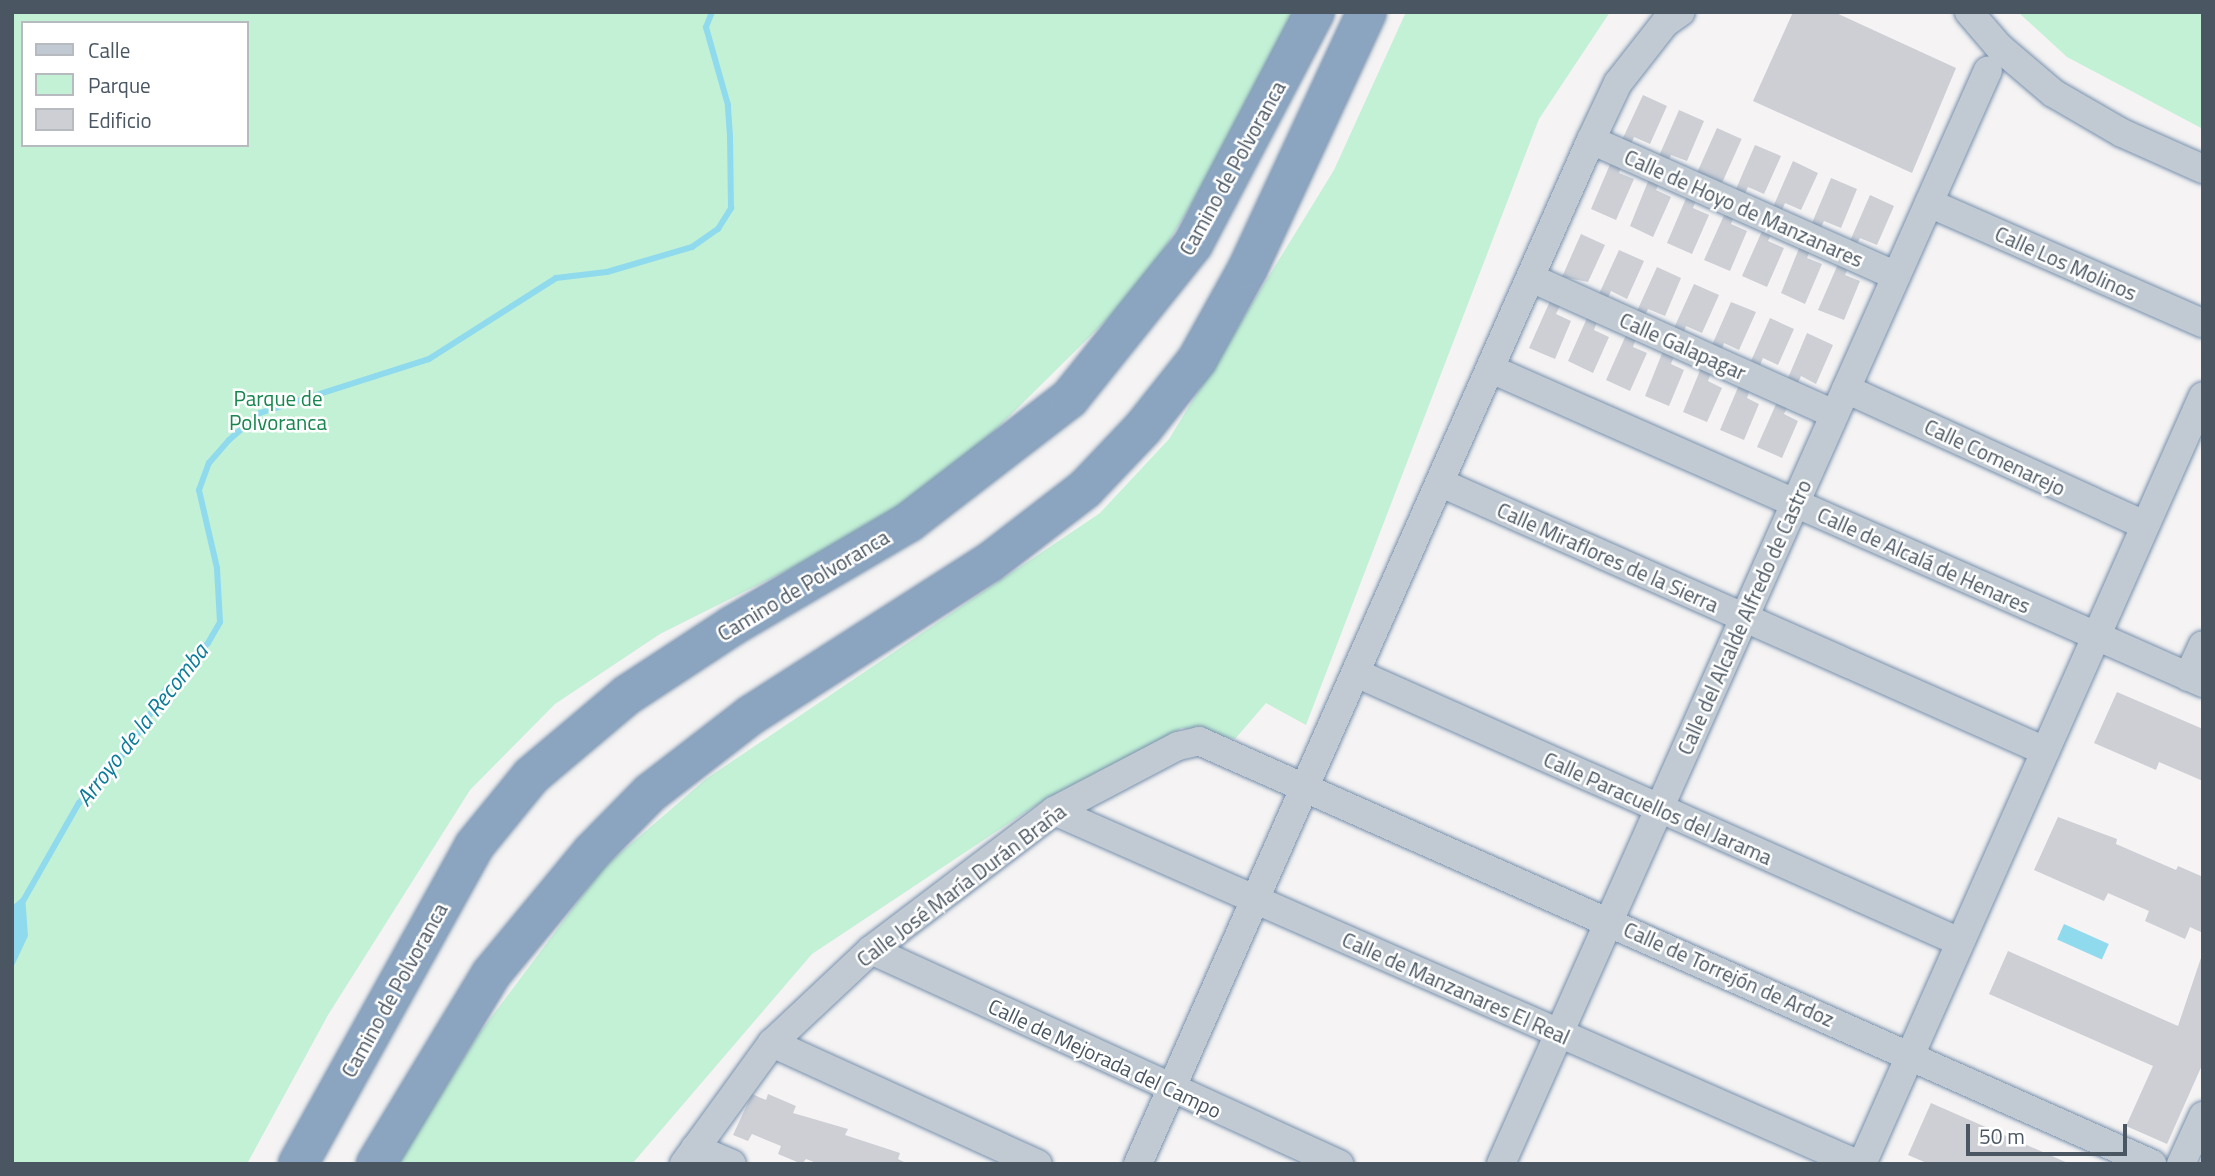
<!DOCTYPE html>
<html>
<head>
<meta charset="utf-8">
<style>
	body { margin:0 }
	#map { position:relative; width:2215px; height:1176px; overflow:hidden; background:#f5f3f3; font-family:"Titillium Web",sans-serif }
	div>[style] { position:absolute }
	.green>* { inset:0; background:#c3f1d5 }
	.water>* { inset:0; background:#90daee; transform-origin:0 0 }
	.stream>* { height:6px; margin:-3px; padding:0 3px; transform-origin:3px; border-radius:3px; background:#90daee }
	.building>* { inset:0; background:#cdcfd5; transform-origin:0 0 }
	.roads { filter:drop-shadow(0 0 2px #7690ad) drop-shadow(0 0 2px #7690ad) }
	.minor>* { height:28px; margin:-14px; padding:0 14px; transform-origin:14px; border-radius:14px; background:#c1cad2 }
	.highway>* { height:38px; margin:-19px; padding:0 19px; transform-origin:19px; border-radius:19px; background:#8ba5c1 }
	span { translate:-50% -50%; white-space:nowrap; text-align:center; line-height:1.15; -webkit-text-stroke:5px #fff; paint-order:stroke }
	.street-label { font-size:21px; color:#4a5661 }
	.park-label { font-size:21px; color:#17864f }
	.water-label { font-size:23px; color:#0c7c9b; font-style:italic }
	.frame { position:absolute; inset:0; border:14px solid #4a5661; pointer-events:none }
	.legend { position:absolute; left:21px; top:21px; width:228px; height:126px; box-sizing:border-box; background:#fff; border:2px solid #b7bbc0; margin:0; padding:9px 12px; list-style:none; font-size:21px; color:#4a5661 }
	.legend li { display:flex; align-items:center; gap:14px; height:35px }
	.legend b { width:35px; border:2px solid #b7bbc0 }
	.scale { position:absolute; left:1966px; top:1124px; width:161px; height:32px; box-sizing:border-box; border:4px solid #4a5661; border-top:0; padding-left:9px; font-size:21px; line-height:24px; white-space:nowrap; color:#4a5661; -webkit-text-stroke:5px #fff; paint-order:stroke }
</style>
</head>
<body>
<div id="map">
	<div class="green">
		<div style="clip-path:polygon(evenodd,12px 12px,1295px 12px,1243px 119px,1143px 284px,948px 477px,826px 551px,660px 634px,555px 704px,470px 790px,328px 1015px,247px 1164px,12px 1164px,12px 12px,23px 23px,247px 23px,247px 145px,23px 145px,23px 23px)"></div>
		<div style="clip-path:polygon(1406px 12px,1610px 12px,1539px 119px,1306px 725px,1266px 703px,1235px 739px,1182px 728px,1047px 798px,812px 954px,632px 1164px,397px 1164px,478px 1035px,603px 868px,706px 779px,1100px 513px,1169px 439px,1334px 170px)"></div>
		<div style="clip-path:polygon(2018px 12px,2203px 12px,2203px 129px,2067px 57px)"></div>
	</div>
	<div class="water">
		<div style="clip-path:polygon(25px 895px,28px 936px,12px 970px,12px 906px)"></div>
		<div style="left:2064px;top:924px;width:49px;height:17px;rotate:24deg"></div>
	</div>
	<div class="stream">
		<div style="left:23px;top:901px;width:113px;rotate:-60.3deg"></div>
		<div style="left:79px;top:803px;width:74px;rotate:-47.7deg"></div>
		<div style="left:129px;top:748px;width:70px;rotate:-57.9deg"></div>
		<div style="left:166px;top:689px;width:62px;rotate:-47.6deg"></div>
		<div style="left:208px;top:643px;width:24px;rotate:-60deg"></div>
		<div style="left:220px;top:622px;width:54px;rotate:-93.2deg"></div>
		<div style="left:217px;top:568px;width:80px;rotate:-103deg"></div>
		<div style="left:199px;top:490px;width:29px;rotate:-70deg"></div>
		<div style="left:209px;top:463px;width:30px;rotate:-49deg"></div>
		<div style="left:229px;top:440px;width:41px;rotate:-41.1deg"></div>
		<div style="left:260px;top:413px;width:177px;rotate:-17.7deg"></div>
		<div style="left:429px;top:359px;width:151px;rotate:-32.5deg"></div>
		<div style="left:556px;top:278px;width:51px;rotate:-6.7deg"></div>
		<div style="left:607px;top:272px;width:89px;rotate:-16.4deg"></div>
		<div style="left:692px;top:247px;width:32px;rotate:-35deg"></div>
		<div style="left:718px;top:229px;width:25px;rotate:-58deg"></div>
		<div style="left:731px;top:208px;width:72px;rotate:-90.8deg"></div>
		<div style="left:730px;top:136px;width:31px;rotate:-94deg"></div>
		<div style="left:728px;top:105px;width:81px;rotate:-105.8deg"></div>
		<div style="left:706px;top:27px;width:16px;rotate:-68deg"></div>
	</div>
	<div class="building">
		<div style="clip-path:polygon(1793px 12px,1834px 12px,1956px 68px,1912px 173px,1753px 101px)"></div>
		<div style="clip-path:polygon(1643px 95px,1667px 106px,1650px 144px,1634px 137px,1631px 144px,1622px 140px)"></div>
		<div style="clip-path:polygon(1679px 110px,1704px 121px,1687px 161px,1671px 155px,1669px 160px,1659px 156px)"></div>
		<div style="left:1717px;top:128px;width:27px;height:48px;rotate:24deg"></div>
		<div style="clip-path:polygon(1755px 145px,1781px 156px,1764px 194px,1748px 187px,1745px 193px,1736px 189px)"></div>
		<div style="clip-path:polygon(1793px 161px,1818px 173px,1801px 210px,1785px 203px,1782px 210px,1773px 207px)"></div>
		<div style="clip-path:polygon(1611px 162px,1621px 167px,1619px 173px,1634px 179px,1616px 220px,1591px 209px)"></div>
		<div style="clip-path:polygon(1831px 178px,1857px 189px,1841px 228px,1824px 221px,1821px 227px,1812px 223px)"></div>
		<div style="clip-path:polygon(1649px 179px,1659px 183px,1656px 190px,1671px 197px,1653px 237px,1630px 226px)"></div>
		<div style="clip-path:polygon(1870px 195px,1894px 206px,1877px 245px,1860px 238px,1857px 244px,1850px 241px)"></div>
		<div style="clip-path:polygon(1687px 196px,1696px 200px,1693px 208px,1709px 215px,1692px 254px,1667px 243px)"></div>
		<div style="clip-path:polygon(1725px 213px,1734px 217px,1731px 224px,1747px 231px,1730px 271px,1704px 260px)"></div>
		<div style="clip-path:polygon(1763px 229px,1772px 233px,1768px 241px,1784px 248px,1767px 287px,1742px 276px)"></div>
		<div style="clip-path:polygon(1581px 234px,1605px 245px,1588px 282px,1562px 277px)"></div>
		<div style="clip-path:polygon(1800px 246px,1810px 251px,1807px 258px,1822px 264px,1805px 304px,1781px 293px)"></div>
		<div style="clip-path:polygon(1619px 250px,1644px 261px,1627px 299px,1611px 291px,1608px 298px,1599px 294px)"></div>
		<div style="clip-path:polygon(1838px 264px,1848px 268px,1845px 275px,1860px 281px,1844px 320px,1818px 310px)"></div>
		<div style="clip-path:polygon(1657px 267px,1681px 278px,1665px 316px,1648px 309px,1645px 315px,1637px 311px)"></div>
		<div style="clip-path:polygon(1694px 284px,1719px 295px,1702px 333px,1686px 326px,1684px 332px,1674px 328px)"></div>
		<div style="clip-path:polygon(1550px 301px,1560px 306px,1556px 314px,1571px 321px,1555px 359px,1529px 348px)"></div>
		<div style="clip-path:polygon(1731px 302px,1756px 312px,1739px 350px,1724px 343px,1722px 349px,1712px 345px)"></div>
		<div style="clip-path:polygon(1587px 318px,1597px 322px,1594px 330px,1609px 337px,1593px 373px,1568px 361px)"></div>
		<div style="clip-path:polygon(1770px 318px,1794px 329px,1778px 365px,1763px 358px,1760px 365px,1751px 361px)"></div>
		<div style="clip-path:polygon(1807px 333px,1833px 345px,1816px 384px,1801px 376px,1798px 383px,1788px 378px)"></div>
		<div style="clip-path:polygon(1626px 335px,1636px 339px,1633px 347px,1647px 353px,1630px 391px,1606px 380px)"></div>
		<div style="clip-path:polygon(1663px 351px,1674px 356px,1671px 364px,1684px 370px,1669px 406px,1645px 396px)"></div>
		<div style="clip-path:polygon(1701px 368px,1711px 373px,1708px 381px,1722px 388px,1707px 422px,1683px 412px)"></div>
		<div style="clip-path:polygon(1739px 385px,1750px 389px,1747px 398px,1759px 404px,1744px 440px,1720px 430px)"></div>
		<div style="clip-path:polygon(1777px 402px,1788px 406px,1784px 414px,1798px 421px,1782px 458px,1757px 447px)"></div>
		<div style="clip-path:polygon(2117px 692px,2203px 729px,2203px 781px,2159px 762px,2156px 770px,2094px 743px)"></div>
		<div style="clip-path:polygon(2058px 817px,2117px 839px,2116px 844px,2176px 870px,2178px 866px,2201px 876px,2203px 933px,2190px 927px,2185px 939px,2145px 921px,2149px 911px,2108px 893px,2104px 901px,2034px 870px)"></div>
		<div style="clip-path:polygon(2008px 951px,2178px 1026px,2203px 952px,2203px 1063px,2167px 1144px,2126px 1126px,2153px 1066px,1989px 994px)"></div>
		<div style="clip-path:polygon(752px 1094px,766px 1100px,768px 1094px,796px 1106px,793px 1113px,848px 1129px,845px 1135px,900px 1153px,898px 1159px,908px 1164px,819px 1164px,806px 1159px,802px 1164px,778px 1154px,781px 1146px,752px 1134px,748px 1141px,733px 1135px)"></div>
		<div style="clip-path:polygon(1931px 1103px,2070px 1164px,1929px 1164px,1908px 1155px)"></div>
	</div>
	<div class="roads">
		<div class="minor">
			<div style="left:1969px;top:12px;width:46px;rotate:49.4deg"></div>
			<div style="left:1999px;top:47px;width:71px;rotate:40.4deg"></div>
			<div style="left:2053px;top:93px;width:80px;rotate:30.1deg"></div>
			<div style="left:2122px;top:133px;width:89px;rotate:24deg"></div>
			<div style="left:1591px;top:140px;width:334px;rotate:24deg"></div>
			<div style="left:1929px;top:203px;width:299px;rotate:23.7deg"></div>
			<div style="left:1531px;top:278px;width:332px;rotate:24.2deg"></div>
			<div style="left:1491px;top:369px;width:778px;rotate:23.8deg"></div>
			<div style="left:1846px;top:389px;width:328px;rotate:24.5deg"></div>
			<div style="left:1441px;top:483px;width:661px;rotate:23.93deg"></div>
			<div style="left:1356px;top:673px;width:661px;rotate:24.01deg"></div>
			<div style="left:2188px;top:677px;width:35px;rotate:-65deg"></div>
			<div style="left:1054px;top:811px;width:877px;rotate:23.73deg"></div>
			<div style="left:871px;top:950px;width:515px;rotate:24.57deg"></div>
			<div style="left:772px;top:1043px;width:292px;rotate:24.5deg"></div>
			<div style="left:695px;top:1148px;width:40px;rotate:23.4deg"></div>
			<div style="left:684px;top:1164px;width:150px;rotate:-54deg"></div>
			<div style="left:772px;top:1043px;width:136px;rotate:-43.2deg"></div>
			<div style="left:871px;top:950px;width:230px;rotate:-37.2deg"></div>
			<div style="left:1054px;top:811px;width:140px;rotate:-27.7deg"></div>
			<div style="left:1178px;top:746px;width:22px;rotate:-13deg"></div>
			<div style="left:1199px;top:741px;width:1043px;rotate:23.93deg"></div>
			<div style="left:1138px;top:1164px;width:1120px;rotate:-66.14deg"></div>
			<div style="left:1591px;top:140px;width:63px;rotate:-64.7deg"></div>
			<div style="left:1618px;top:83px;width:76px;rotate:-51.9deg"></div>
			<div style="left:1665px;top:23px;width:19px;rotate:-35deg"></div>
			<div style="left:1501px;top:1164px;width:1197px;rotate:-66deg"></div>
			<div style="left:1862px;top:1164px;width:840px;rotate:-66.06deg"></div>
			<div style="left:2181px;top:1164px;width:53px;rotate:-65.4deg"></div>
		</div>
		<div class="highway">
			<div style="left:298px;top:1164px;width:363px;rotate:-61deg"></div>
			<div style="left:474px;top:846px;width:90px;rotate:-50.8deg"></div>
			<div style="left:531px;top:776px;width:126px;rotate:-40.2deg"></div>
			<div style="left:627px;top:695px;width:126px;rotate:-33.3deg"></div>
			<div style="left:732px;top:626px;width:205px;rotate:-30.4deg"></div>
			<div style="left:909px;top:522px;width:202px;rotate:-37.6deg"></div>
			<div style="left:1069px;top:399px;width:198px;rotate:-51.3deg"></div>
			<div style="left:1193px;top:244px;width:262px;rotate:-62.3deg"></div>
			<div style="left:376px;top:1164px;width:222px;rotate:-58.8deg"></div>
			<div style="left:491px;top:974px;width:158px;rotate:-50.4deg"></div>
			<div style="left:592px;top:852px;width:83px;rotate:-45.5deg"></div>
			<div style="left:650px;top:793px;width:128px;rotate:-37.7deg"></div>
			<div style="left:751px;top:715px;width:282px;rotate:-32.6deg"></div>
			<div style="left:989px;top:563px;width:121px;rotate:-37.6deg"></div>
			<div style="left:1085px;top:489px;width:84px;rotate:-46.4deg"></div>
			<div style="left:1143px;top:428px;width:87px;rotate:-51.5deg"></div>
			<div style="left:1197px;top:360px;width:105px;rotate:-61deg"></div>
			<div style="left:1248px;top:268px;width:282px;rotate:-65.1deg"></div>
		</div>
	</div>
	<div class="street-label">
		<span style="left:1232px;top:168px;rotate:-61deg">Camino de Polvoranca</span>
		<span style="left:1744px;top:208px;rotate:24deg">Calle de Hoyo de Manzanares</span>
		<span style="left:2066px;top:263px;rotate:24deg">Calle Los Molinos</span>
		<span style="left:1683px;top:346px;rotate:24deg">Calle Galapagar</span>
		<span style="left:1995px;top:457px;rotate:25deg">Calle Comenarejo</span>
		<span style="left:1608px;top:557px;rotate:24deg">Calle Miraflores de la Sierra</span>
		<span style="left:1924px;top:560px;rotate:24deg">Calle de Alcalá de Henares</span>
		<span style="left:803px;top:585px;rotate:-31deg">Camino de Polvoranca</span>
		<span style="left:1744px;top:617px;rotate:-66deg">Calle del Alcalde Alfredo de Castro</span>
		<span style="left:1658px;top:808px;rotate:24deg">Calle Paracuellos del Jarama</span>
		<span style="left:961px;top:885px;rotate:-37deg">Calle José María Durán Braña</span>
		<span style="left:1729px;top:974px;rotate:24deg">Calle de Torrejón de Ardoz</span>
		<span style="left:1456px;top:988px;rotate:24deg">Calle de Manzanares El Real</span>
		<span style="left:394px;top:990px;rotate:-61deg">Camino de Polvoranca</span>
		<span style="left:1105px;top:1058px;rotate:25deg">Calle de Mejorada del Campo</span>
	</div>
	<div class="park-label">
		<span style="left:278px;top:410px">Parque de<br>Polvoranca</span>
	</div>
	<div class="water-label">
		<span style="left:142px;top:725px;rotate:-52deg">Arroyo de la Recomba</span>
	</div>
	<div class="frame"></div>
	<ul class="legend">
	<li><b style="height:9px;background:#c1cad2"></b>Calle</li>
	<li><b style="height:19px;background:#c3f1d5"></b>Parque</li>
	<li><b style="height:19px;background:#cdcfd5"></b>Edificio</li>
	</ul>
	<div class="scale">50 m</div>
</div>
</body>
</html>
